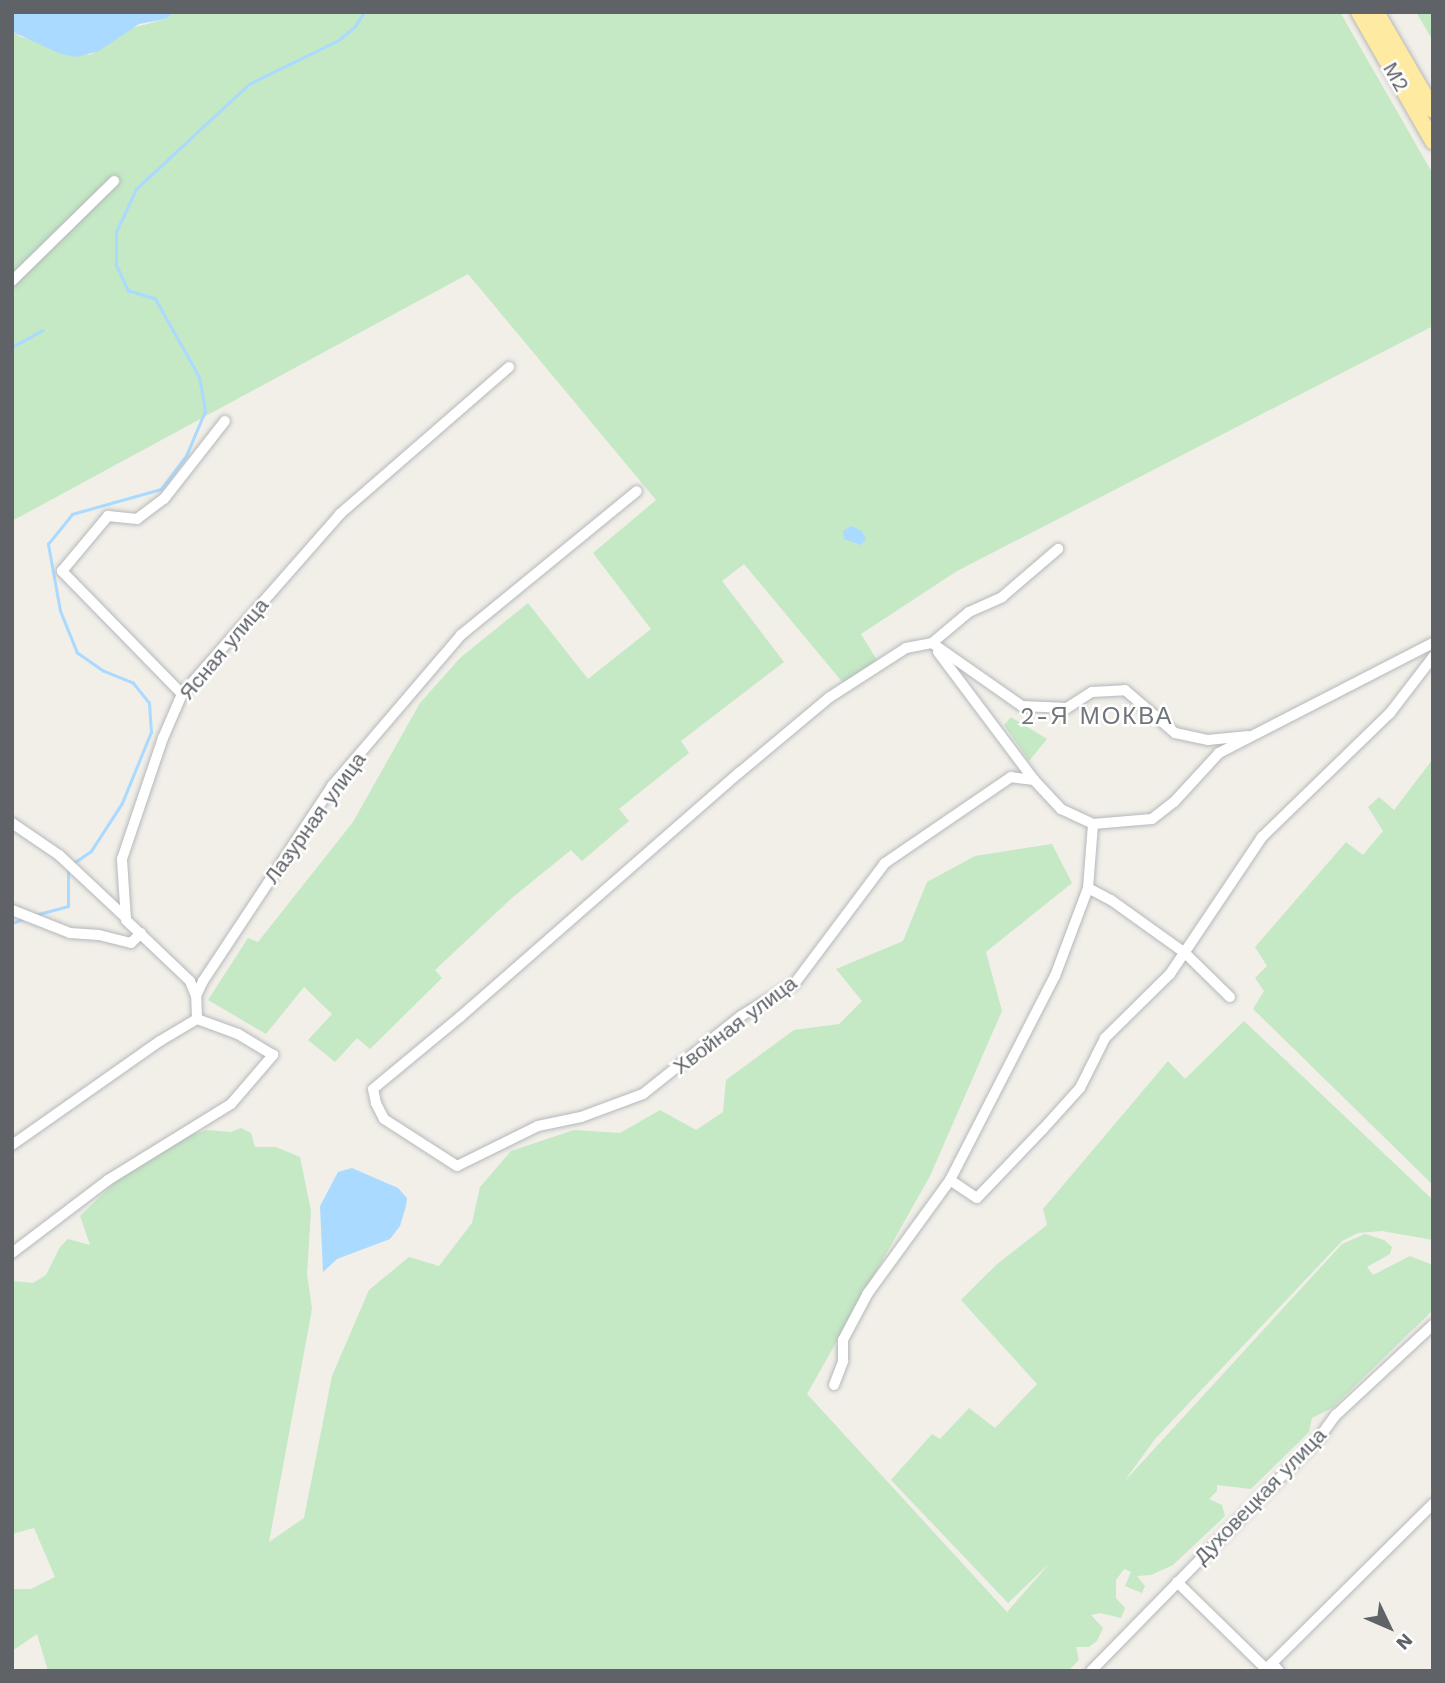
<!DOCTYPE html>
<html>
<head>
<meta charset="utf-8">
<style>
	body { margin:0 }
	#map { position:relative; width:1445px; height:1683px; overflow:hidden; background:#f1efe8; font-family:"Work Sans",sans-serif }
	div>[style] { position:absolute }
	.green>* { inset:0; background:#c5e8c5 }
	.water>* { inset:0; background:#aadaff }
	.stream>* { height:2.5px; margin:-1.25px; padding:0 1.25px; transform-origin:1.25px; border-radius:1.25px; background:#aadaff }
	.roads { filter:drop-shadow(0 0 2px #b5b8bc) drop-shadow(0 0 2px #b5b8bc) }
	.minor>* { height:10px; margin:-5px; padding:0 5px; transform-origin:5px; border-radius:5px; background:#fff }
	.trunk>* { height:16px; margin:-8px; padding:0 8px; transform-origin:8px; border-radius:8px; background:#feeaa1 }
	span { translate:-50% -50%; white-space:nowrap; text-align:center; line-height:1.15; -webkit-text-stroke:5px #fff; paint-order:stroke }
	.street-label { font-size:21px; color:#5f6368 }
	.quarter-label { font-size:24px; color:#70757a; letter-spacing:2px }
	.frame { position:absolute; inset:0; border:14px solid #5f6368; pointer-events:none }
	.north { position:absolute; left:1354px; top:1592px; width:70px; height:70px; -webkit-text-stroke:5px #fff; paint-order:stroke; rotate:134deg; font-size:19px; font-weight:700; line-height:28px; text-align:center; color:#5f6368 }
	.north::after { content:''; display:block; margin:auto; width:24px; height:32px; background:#5f6368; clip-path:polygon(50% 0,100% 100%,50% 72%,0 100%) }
</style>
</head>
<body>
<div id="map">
	<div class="green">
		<div style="clip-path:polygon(174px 12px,1340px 12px,1433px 174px,1433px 326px,957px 571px,861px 634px,877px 660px,844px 684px,744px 564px,722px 581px,784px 662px,681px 741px,689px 753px,619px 809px,629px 821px,582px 861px,571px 850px,513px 897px,435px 970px,442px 978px,370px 1049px,357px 1038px,335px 1062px,308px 1040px,332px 1014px,304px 987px,266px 1034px,208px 1000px,248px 938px,258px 942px,353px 822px,420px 703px,460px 658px,528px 603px,588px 679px,651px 629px,593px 553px,656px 500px,468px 274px,12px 521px,12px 31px,21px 37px,90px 55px,132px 28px,166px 19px)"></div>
		<div style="clip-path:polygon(1416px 12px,1433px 12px,1433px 41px)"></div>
		<div style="clip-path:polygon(1011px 717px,1047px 739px,1029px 761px,1004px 725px)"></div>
		<div style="clip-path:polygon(1433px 759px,1433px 1185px,1253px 1009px,1264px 991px,1255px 978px,1267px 966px,1255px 947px,1346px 842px,1363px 855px,1383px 831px,1368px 807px,1379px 797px,1394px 810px)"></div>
		<div style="clip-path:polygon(1052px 844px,1072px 883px,986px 952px,1002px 1011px,930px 1176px,807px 1394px,1007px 1612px,1051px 1562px,1008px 1603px,891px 1480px,932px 1434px,940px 1439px,969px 1408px,995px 1428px,1037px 1384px,961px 1300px,996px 1265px,1047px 1225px,1043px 1209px,1168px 1061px,1185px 1079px,1244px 1021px,1433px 1200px,1433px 1240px,1382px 1231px,1358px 1233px,1342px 1241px,1155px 1439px,1123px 1483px,1342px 1244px,1365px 1234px,1384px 1240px,1392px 1247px,1390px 1254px,1367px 1267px,1373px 1275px,1410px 1256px,1433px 1265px,1433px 1310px,1332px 1408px,1312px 1418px,1309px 1432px,1251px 1489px,1217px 1485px,1217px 1491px,1209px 1499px,1222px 1505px,1225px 1516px,1173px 1565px,1151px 1575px,1137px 1576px,1145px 1586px,1142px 1593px,1125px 1586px,1131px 1572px,1124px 1569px,1116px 1580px,1116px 1598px,1125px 1608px,1121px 1618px,1100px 1613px,1091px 1615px,1103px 1628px,1097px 1641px,1089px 1647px,1076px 1647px,1079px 1660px,1068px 1671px,48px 1671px,37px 1634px,12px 1651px,12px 1589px,31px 1589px,55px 1577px,34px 1528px,12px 1534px,12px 1281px,33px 1283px,46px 1275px,60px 1247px,68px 1239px,90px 1245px,80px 1216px,116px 1181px,175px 1140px,207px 1130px,231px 1132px,241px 1128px,251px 1133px,255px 1147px,276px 1147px,300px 1157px,311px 1211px,307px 1274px,312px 1309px,269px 1542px,304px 1518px,332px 1376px,369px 1290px,409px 1257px,439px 1266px,472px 1223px,480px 1187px,511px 1151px,574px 1130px,620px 1133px,660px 1110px,696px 1130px,723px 1112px,726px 1080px,794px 1030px,839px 1024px,862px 1001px,836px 969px,903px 941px,927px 882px,975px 856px)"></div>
	</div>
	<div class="water">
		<div style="clip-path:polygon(12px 12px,174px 12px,166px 19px,139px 24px,99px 51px,77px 57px,61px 54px,13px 32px)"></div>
		<div style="clip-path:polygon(851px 526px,862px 531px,866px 539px,861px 545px,844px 539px,843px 531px)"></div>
		<div style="clip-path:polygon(352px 1168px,398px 1188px,407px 1198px,406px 1206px,400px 1226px,390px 1239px,337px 1259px,323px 1272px,320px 1206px,338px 1172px)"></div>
	</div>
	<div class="stream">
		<div style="left:12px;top:347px;width:35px;rotate:-29deg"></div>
		<div style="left:72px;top:864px;width:23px;rotate:-34deg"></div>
		<div style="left:91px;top:851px;width:57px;rotate:-57.1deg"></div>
		<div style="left:122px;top:803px;width:77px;rotate:-67.8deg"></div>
		<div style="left:151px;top:732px;width:29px;rotate:-94deg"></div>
		<div style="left:149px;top:703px;width:26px;rotate:-129deg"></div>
		<div style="left:133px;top:683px;width:32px;rotate:-158deg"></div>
		<div style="left:103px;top:671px;width:32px;rotate:-145deg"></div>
		<div style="left:77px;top:653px;width:45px;rotate:-112deg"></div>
		<div style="left:60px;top:611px;width:68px;rotate:-100.2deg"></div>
		<div style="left:48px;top:544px;width:38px;rotate:-51deg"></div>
		<div style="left:72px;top:514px;width:92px;rotate:-15.7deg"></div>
		<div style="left:161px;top:489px;width:41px;rotate:-52.9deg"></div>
		<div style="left:186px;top:456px;width:49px;rotate:-67.1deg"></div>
		<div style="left:205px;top:411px;width:35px;rotate:-100deg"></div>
		<div style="left:199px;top:377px;width:90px;rotate:-119.4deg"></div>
		<div style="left:155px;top:299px;width:28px;rotate:-163deg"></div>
		<div style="left:128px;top:291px;width:29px;rotate:-115deg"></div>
		<div style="left:116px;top:265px;width:33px;rotate:-90deg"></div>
		<div style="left:116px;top:232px;width:47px;rotate:-65.1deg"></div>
		<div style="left:136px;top:189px;width:154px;rotate:-42.9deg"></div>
		<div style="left:249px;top:84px;width:100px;rotate:-26.1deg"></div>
		<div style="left:339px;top:40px;width:21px;rotate:-41deg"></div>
		<div style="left:355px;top:26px;width:17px;rotate:-57deg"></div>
		<div style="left:35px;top:915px;width:34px;rotate:-15deg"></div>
		<div style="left:68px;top:906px;width:37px;rotate:-90deg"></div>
		<div style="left:12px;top:923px;width:15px;rotate:-20deg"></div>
	</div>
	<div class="roads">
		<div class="minor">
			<div style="left:12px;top:281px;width:143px;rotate:-44.4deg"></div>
			<div style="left:932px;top:643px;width:48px;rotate:-40deg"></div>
			<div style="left:969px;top:612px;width:36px;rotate:-24deg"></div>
			<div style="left:1002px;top:597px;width:74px;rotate:-40.6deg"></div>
			<div style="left:938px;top:652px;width:160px;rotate:53.1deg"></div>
			<div style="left:1034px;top:780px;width:40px;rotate:47deg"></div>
			<div style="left:1061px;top:809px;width:35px;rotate:25deg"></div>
			<div style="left:1093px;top:824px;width:59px;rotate:-4.8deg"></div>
			<div style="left:1152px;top:819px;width:28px;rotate:-38deg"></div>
			<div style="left:1174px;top:802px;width:67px;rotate:-47.4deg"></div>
			<div style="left:1219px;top:753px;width:241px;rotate:-27.2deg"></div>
			<div style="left:182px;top:694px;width:172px;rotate:-134.3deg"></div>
			<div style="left:62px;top:571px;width:72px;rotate:-50.1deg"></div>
			<div style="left:108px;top:516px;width:29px;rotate:6deg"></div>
			<div style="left:137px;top:519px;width:34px;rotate:-37deg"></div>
			<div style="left:164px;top:499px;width:99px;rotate:-52deg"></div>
			<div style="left:1034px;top:780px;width:23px;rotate:-173deg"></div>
			<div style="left:1011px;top:777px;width:153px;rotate:145.7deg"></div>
			<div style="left:885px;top:863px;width:150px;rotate:126.9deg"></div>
			<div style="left:795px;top:983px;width:63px;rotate:148.6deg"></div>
			<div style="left:741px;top:1016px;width:125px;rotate:141.5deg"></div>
			<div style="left:643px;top:1094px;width:66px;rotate:159.6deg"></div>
			<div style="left:581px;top:1117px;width:44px;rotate:168.2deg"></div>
			<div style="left:538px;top:1126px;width:90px;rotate:153.7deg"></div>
			<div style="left:457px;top:1166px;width:87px;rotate:-147.2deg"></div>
			<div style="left:384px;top:1119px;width:18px;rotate:-117deg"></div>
			<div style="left:376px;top:1103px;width:14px;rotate:-102deg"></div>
			<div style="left:373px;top:1089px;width:113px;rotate:-39.6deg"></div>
			<div style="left:460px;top:1017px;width:371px;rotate:-41.2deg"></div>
			<div style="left:739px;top:773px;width:119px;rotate:-39.9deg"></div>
			<div style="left:830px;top:697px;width:90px;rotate:-32.8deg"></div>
			<div style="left:906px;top:648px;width:26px;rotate:-11deg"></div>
			<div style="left:932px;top:643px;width:110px;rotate:35deg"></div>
			<div style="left:1022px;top:706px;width:45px;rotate:2.5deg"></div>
			<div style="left:1067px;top:708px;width:30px;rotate:-33deg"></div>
			<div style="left:1092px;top:692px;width:33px;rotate:-3deg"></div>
			<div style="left:1125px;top:690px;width:66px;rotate:40.7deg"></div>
			<div style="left:1175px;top:733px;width:34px;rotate:12deg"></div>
			<div style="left:1208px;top:740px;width:40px;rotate:-5.7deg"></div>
			<div style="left:12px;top:823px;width:57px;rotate:34.2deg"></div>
			<div style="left:59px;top:855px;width:92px;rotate:43.2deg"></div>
			<div style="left:1088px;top:888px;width:26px;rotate:28deg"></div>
			<div style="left:1111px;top:900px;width:91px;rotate:35.6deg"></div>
			<div style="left:1185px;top:953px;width:63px;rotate:44.4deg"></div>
			<div style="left:12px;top:910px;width:62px;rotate:21.6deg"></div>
			<div style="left:70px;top:933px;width:29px;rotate:4deg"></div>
			<div style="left:99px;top:935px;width:33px;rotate:14deg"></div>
			<div style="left:131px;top:943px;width:14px;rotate:-45deg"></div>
			<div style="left:196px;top:996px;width:16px;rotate:-112deg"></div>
			<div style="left:190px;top:981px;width:88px;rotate:-136.4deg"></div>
			<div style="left:126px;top:920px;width:61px;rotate:-93.8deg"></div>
			<div style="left:122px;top:859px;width:128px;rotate:-71.3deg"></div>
			<div style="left:163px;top:738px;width:48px;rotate:-66.6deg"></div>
			<div style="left:182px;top:694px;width:240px;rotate:-48.7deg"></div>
			<div style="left:340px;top:514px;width:224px;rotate:-41deg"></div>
			<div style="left:12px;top:1145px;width:181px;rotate:-35.1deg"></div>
			<div style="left:160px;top:1041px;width:43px;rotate:-30.7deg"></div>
			<div style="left:197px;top:1019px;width:23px;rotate:-92deg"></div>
			<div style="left:196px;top:996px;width:17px;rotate:-65deg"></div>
			<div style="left:203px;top:981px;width:234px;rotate:-56.5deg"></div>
			<div style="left:332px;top:786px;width:199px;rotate:-49.5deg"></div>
			<div style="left:461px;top:635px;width:227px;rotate:-39.3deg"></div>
			<div style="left:950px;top:1180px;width:32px;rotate:34deg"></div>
			<div style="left:977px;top:1198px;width:95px;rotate:-46.3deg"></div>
			<div style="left:1043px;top:1129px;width:55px;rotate:-47.9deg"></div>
			<div style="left:1080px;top:1088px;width:56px;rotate:-63.4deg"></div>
			<div style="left:1105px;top:1038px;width:91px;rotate:-44.6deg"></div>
			<div style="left:1170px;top:974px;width:165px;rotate:-56.1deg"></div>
			<div style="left:1262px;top:837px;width:178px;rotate:-44.1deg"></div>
			<div style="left:1390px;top:713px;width:71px;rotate:-52.5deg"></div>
			<div style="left:12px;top:1253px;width:121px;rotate:-37.2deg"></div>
			<div style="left:108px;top:1180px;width:145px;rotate:-31.7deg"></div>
			<div style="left:231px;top:1104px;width:65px;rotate:-49.4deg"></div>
			<div style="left:273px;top:1055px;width:41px;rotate:-149deg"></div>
			<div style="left:238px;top:1034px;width:44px;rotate:-159.9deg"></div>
			<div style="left:834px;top:1385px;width:26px;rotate:-69deg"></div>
			<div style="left:843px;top:1361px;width:21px;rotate:-90deg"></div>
			<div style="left:843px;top:1340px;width:53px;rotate:-62deg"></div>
			<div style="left:868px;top:1293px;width:140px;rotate:-54deg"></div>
			<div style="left:950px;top:1180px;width:229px;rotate:-62.8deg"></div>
			<div style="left:1055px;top:976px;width:94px;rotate:-69.4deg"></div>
			<div style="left:1088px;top:888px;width:64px;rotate:-85.5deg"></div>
			<div style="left:1177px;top:1582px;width:124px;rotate:44.3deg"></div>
			<div style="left:1272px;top:1663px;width:11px;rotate:49deg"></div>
			<div style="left:1091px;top:1671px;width:326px;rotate:-45.6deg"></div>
			<div style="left:1319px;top:1438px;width:29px;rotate:-54deg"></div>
			<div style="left:1336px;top:1415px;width:132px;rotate:-42.9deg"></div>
			<div style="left:1264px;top:1671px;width:238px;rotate:-44.7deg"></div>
		</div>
		<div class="trunk">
			<div style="left:1359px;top:12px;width:149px;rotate:60.2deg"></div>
			<div style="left:1376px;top:12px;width:113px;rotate:59.8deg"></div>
		</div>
	</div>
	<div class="street-label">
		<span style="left:1396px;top:77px;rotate:60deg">М2</span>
		<span style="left:224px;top:649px;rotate:-50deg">Ясная улица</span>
		<span style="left:315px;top:818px;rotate:-54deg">Лазурная улица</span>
		<span style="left:735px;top:1025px;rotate:-37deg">Хвойная улица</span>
		<span style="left:1260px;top:1496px;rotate:-46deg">Духовецкая улица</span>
	</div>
	<div class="quarter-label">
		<span style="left:1097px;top:717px">2-Я МОКВА</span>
	</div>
	<div class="frame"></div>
	<div class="north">N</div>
</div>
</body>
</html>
